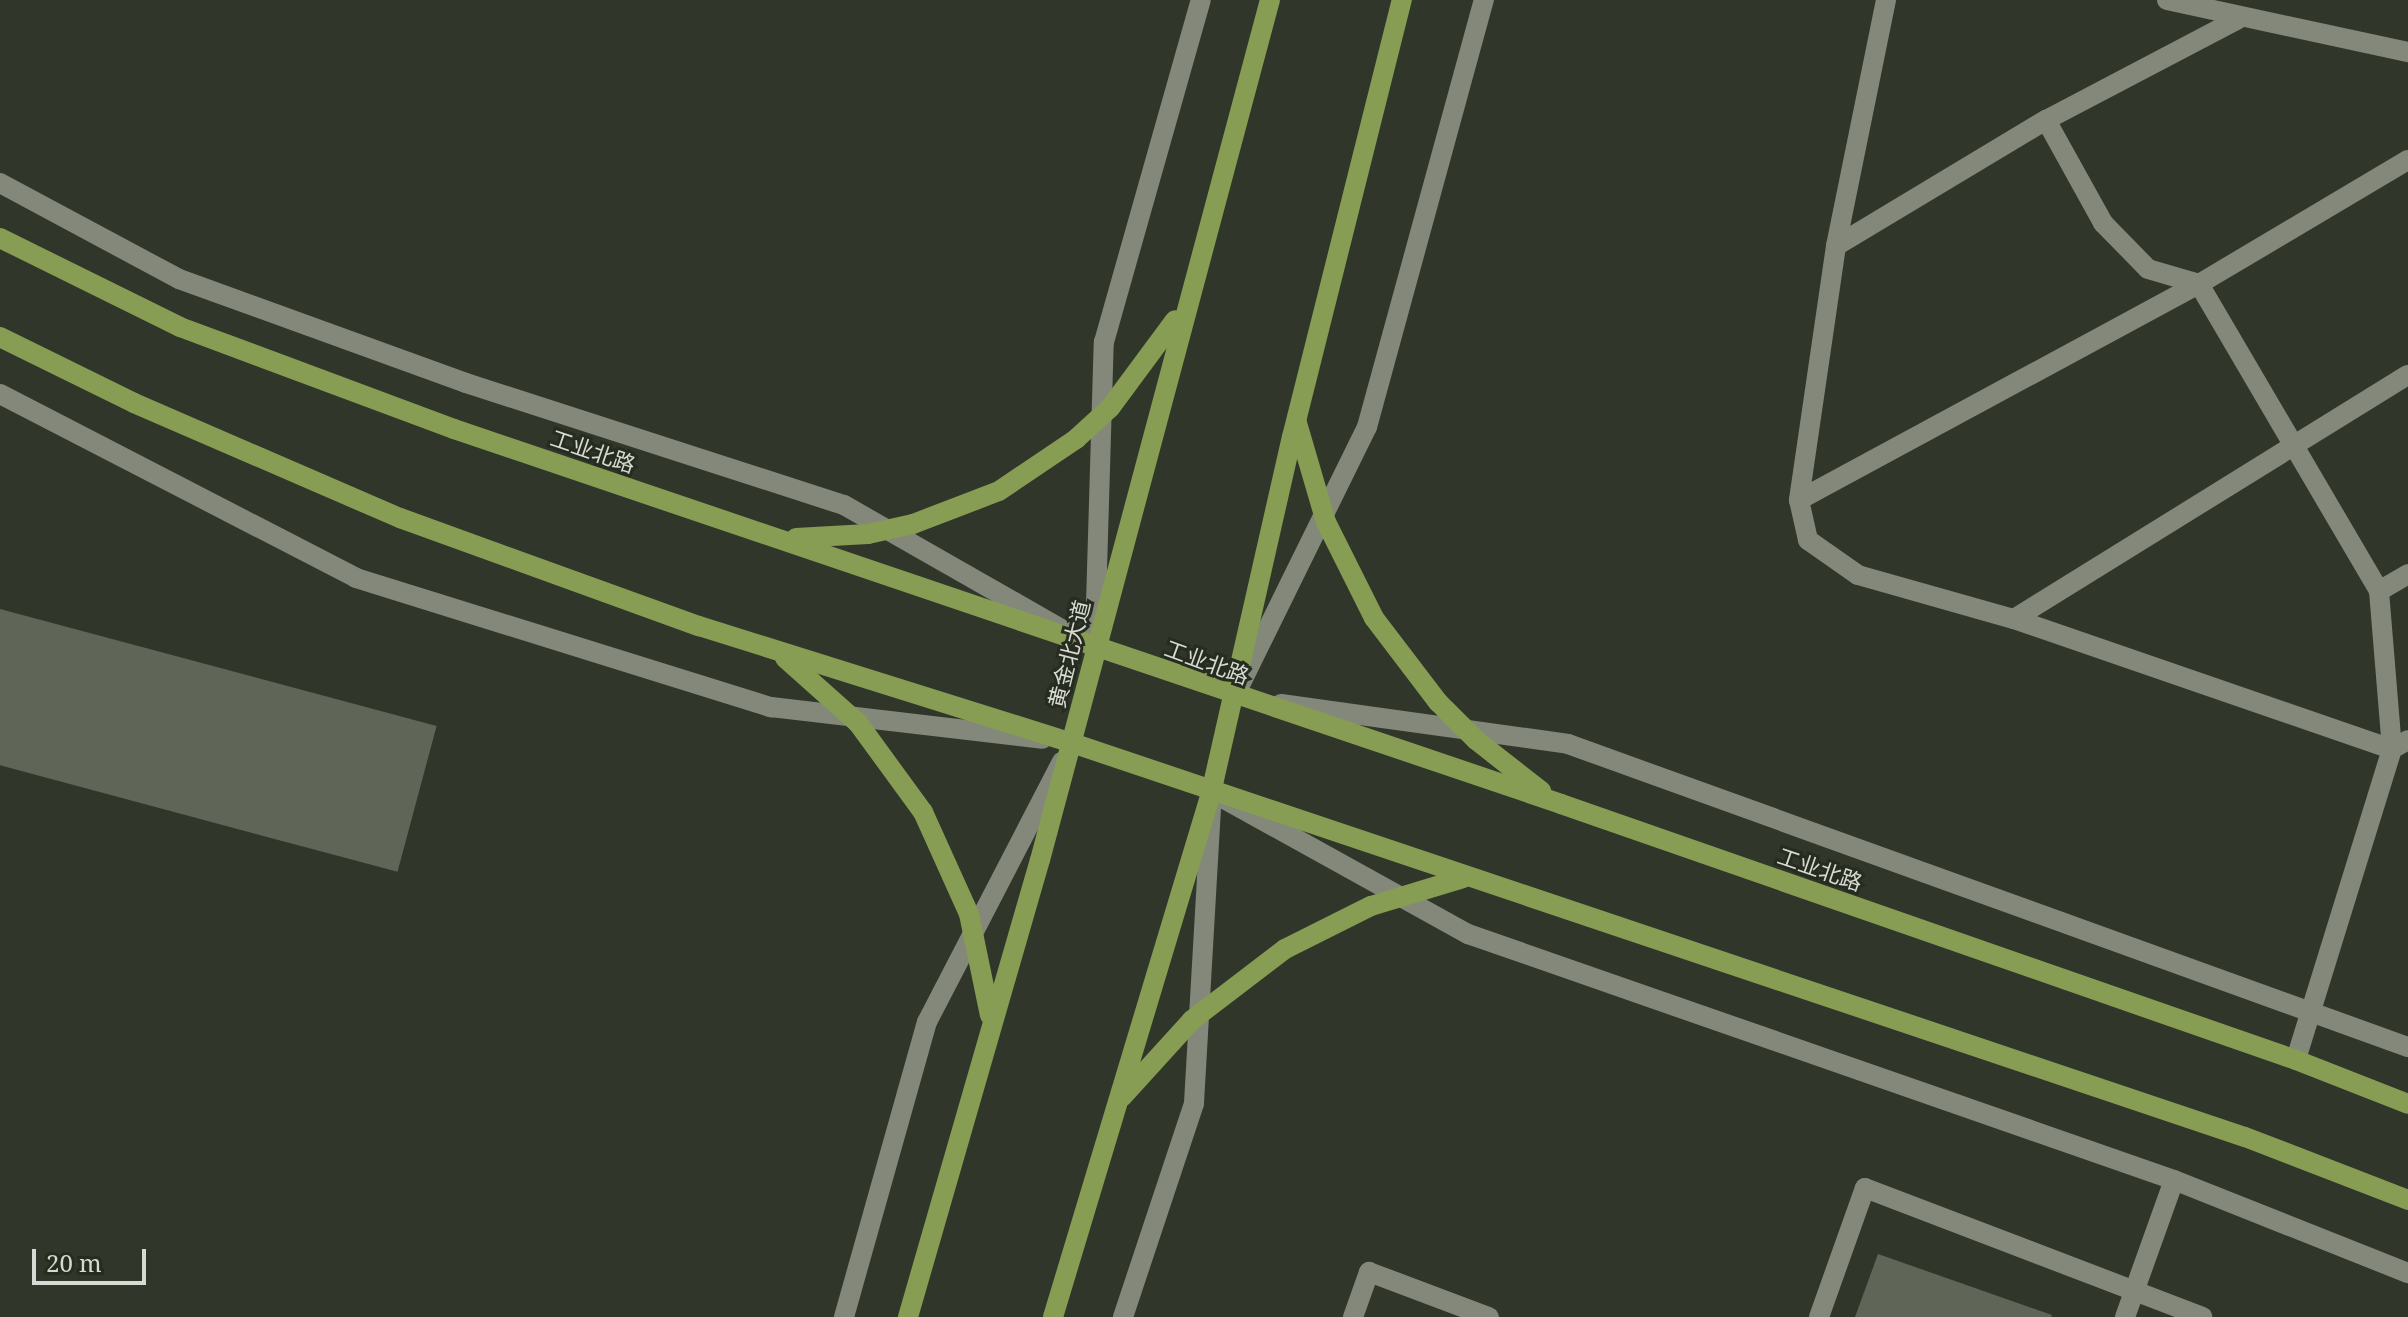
<!DOCTYPE html>
<html>
<head>
<meta charset="utf-8">
<style>
	body { margin:0 }
	#map { position:relative; width:2408px; height:1317px; overflow:hidden; background:#31362a; font-family:"Noto Serif","Noto Sans SC",serif }
	div>[style] { position:absolute }
	.building>* { inset:0; background:#5f6557; transform-origin:0 0 }
	.minor>* { height:20px; margin:-10px; padding:0 10px; transform-origin:10px; border-radius:10px; background:#83887a }
	.tertiary>* { height:20px; margin:-10px; padding:0 10px; transform-origin:10px; border-radius:10px; background:#83887a }
	.primary>* { height:20px; margin:-10px; padding:0 10px; transform-origin:10px; border-radius:10px; background:#879d53 }
	span { translate:-50% -50%; white-space:nowrap; text-align:center; line-height:1.15; -webkit-text-stroke:6px #272c20; paint-order:stroke }
	.street-label { font-size:22px; color:#d7dad2 }
	.scale { position:absolute; left:32px; top:1249px; width:114px; height:36px; box-sizing:border-box; border:4px solid #d7dad2; border-top:0; padding-left:10px; font-size:24px; line-height:28px; white-space:nowrap; color:#d7dad2; -webkit-text-stroke:6px #272c20; paint-order:stroke }
</style>
</head>
<body>
<div id="map">
	<div class="building">
		<div style="left:0;top:609px;width:452px;height:151px;rotate:15deg"></div>
		<div style="clip-path:polygon(1878px 1254px,2052px 1315px,2051px 1317px,1855px 1317px)"></div>
	</div>
	<div class="minor">
		<div style="left:1886px;top:0;width:251px;rotate:101.5deg"></div>
		<div style="left:1836px;top:246px;width:257px;rotate:98.3deg"></div>
		<div style="left:1799px;top:500px;width:41px;rotate:77.3deg"></div>
		<div style="left:1808px;top:540px;width:61px;rotate:35deg"></div>
		<div style="left:1858px;top:575px;width:162px;rotate:15.8deg"></div>
		<div style="left:2014px;top:619px;width:400px;rotate:19deg"></div>
		<div style="left:2392px;top:749px;width:18px;rotate:-29deg"></div>
		<div style="left:2167px;top:0;width:247px;rotate:12.2deg"></div>
		<div style="left:2046px;top:120px;width:118px;rotate:61deg"></div>
		<div style="left:2103px;top:223px;width:64px;rotate:45.6deg"></div>
		<div style="left:2148px;top:269px;width:53px;rotate:16.4deg"></div>
		<div style="left:2199px;top:284px;width:356px;rotate:59.6deg"></div>
		<div style="left:2379px;top:591px;width:159px;rotate:85.3deg"></div>
		<div style="left:2392px;top:749px;width:325px;rotate:107.2deg"></div>
		<div style="left:1836px;top:246px;width:245px;rotate:-31deg"></div>
		<div style="left:2046px;top:120px;width:217px;rotate:-27.7deg"></div>
		<div style="left:1799px;top:500px;width:455px;rotate:-28.4deg"></div>
		<div style="left:2199px;top:284px;width:243px;rotate:-30.7deg"></div>
		<div style="left:2379px;top:591px;width:34px;rotate:-30deg"></div>
		<div style="left:2014px;top:619px;width:463px;rotate:-31.8deg"></div>
		<div style="left:1353px;top:1317px;width:48px;rotate:-70.4deg"></div>
		<div style="left:1369px;top:1272px;width:128px;rotate:20.6deg"></div>
		<div style="left:1819px;top:1317px;width:137px;rotate:-70.4deg"></div>
		<div style="left:1865px;top:1188px;width:361px;rotate:20.9deg"></div>
		<div style="left:2125px;top:1317px;width:145px;rotate:-70.3deg"></div>
	</div>
	<div class="tertiary">
		<div style="left:0;top:183px;width:203px;rotate:28.2deg"></div>
		<div style="left:179px;top:279px;width:305px;rotate:19.9deg"></div>
		<div style="left:466px;top:383px;width:397px;rotate:17.9deg"></div>
		<div style="left:844px;top:505px;width:254px;rotate:29.7deg"></div>
		<div style="left:0;top:394px;width:401px;rotate:27.3deg"></div>
		<div style="left:356px;top:578px;width:435px;rotate:17.3deg"></div>
		<div style="left:771px;top:707px;width:273px;rotate:6.7deg"></div>
		<div style="left:1095px;top:637px;width:295px;rotate:-88.3deg"></div>
		<div style="left:1104px;top:342px;width:355px;rotate:-74.2deg"></div>
		<div style="left:1239px;top:687px;width:290px;rotate:-63.8deg"></div>
		<div style="left:1367px;top:427px;width:443px;rotate:-74.7deg"></div>
		<div style="left:1281px;top:704px;width:290px;rotate:7.9deg"></div>
		<div style="left:1568px;top:744px;width:893px;rotate:19.84deg"></div>
		<div style="left:1226px;top:800px;width:277px;rotate:29deg"></div>
		<div style="left:1468px;top:934px;width:748px;rotate:19.21deg"></div>
		<div style="left:2174px;top:1180px;width:252px;rotate:21.7deg"></div>
		<div style="left:844px;top:1317px;width:306px;rotate:-74.3deg"></div>
		<div style="left:927px;top:1022px;width:293px;rotate:-62.6deg"></div>
		<div style="left:1123px;top:1317px;width:225px;rotate:-71.6deg"></div>
		<div style="left:1194px;top:1103px;width:295px;rotate:-86.7deg"></div>
	</div>
	<div class="primary">
		<div style="left:0;top:238px;width:201px;rotate:26.3deg"></div>
		<div style="left:180px;top:327px;width:292px;rotate:20.4deg"></div>
		<div style="left:454px;top:429px;width:1169px;rotate:18.71deg"></div>
		<div style="left:1561px;top:804px;width:778px;rotate:19.2deg"></div>
		<div style="left:2296px;top:1060px;width:120px;rotate:21.4deg"></div>
		<div style="left:0;top:337px;width:149px;rotate:26.2deg"></div>
		<div style="left:134px;top:403px;width:290px;rotate:23.4deg"></div>
		<div style="left:400px;top:518px;width:318px;rotate:19.9deg"></div>
		<div style="left:699px;top:626px;width:391px;rotate:17.4deg"></div>
		<div style="left:1072px;top:743px;width:1237px;rotate:18.57deg"></div>
		<div style="left:2245px;top:1137px;width:175px;rotate:21.1deg"></div>
		<div style="left:1297px;top:423px;width:103px;rotate:73.7deg"></div>
		<div style="left:1326px;top:522px;width:107px;rotate:63.4deg"></div>
		<div style="left:1374px;top:618px;width:106px;rotate:52.7deg"></div>
		<div style="left:1438px;top:702px;width:54px;rotate:45deg"></div>
		<div style="left:1476px;top:740px;width:83px;rotate:38.1deg"></div>
		<div style="left:796px;top:538px;width:72px;rotate:-3.2deg"></div>
		<div style="left:868px;top:534px;width:46px;rotate:-12.5deg"></div>
		<div style="left:913px;top:524px;width:92px;rotate:-21deg"></div>
		<div style="left:999px;top:491px;width:93px;rotate:-34deg"></div>
		<div style="left:1076px;top:439px;width:46px;rotate:-42.4deg"></div>
		<div style="left:1110px;top:408px;width:109px;rotate:-53.5deg"></div>
		<div style="left:785px;top:658px;width:98px;rotate:41.7deg"></div>
		<div style="left:858px;top:723px;width:110px;rotate:53.9deg"></div>
		<div style="left:923px;top:812px;width:112px;rotate:65.7deg"></div>
		<div style="left:969px;top:914px;width:103px;rotate:78.3deg"></div>
		<div style="left:1122px;top:1097px;width:104px;rotate:-47.7deg"></div>
		<div style="left:1192px;top:1020px;width:117px;rotate:-37.4deg"></div>
		<div style="left:1285px;top:949px;width:96px;rotate:-26.6deg"></div>
		<div style="left:1371px;top:906px;width:96px;rotate:-16.9deg"></div>
		<div style="left:908px;top:1317px;width:476px;rotate:-73.9deg"></div>
		<div style="left:1040px;top:860px;width:890px;rotate:-75.03deg"></div>
		<div style="left:1053px;top:1317px;width:547px;rotate:-73.22deg"></div>
		<div style="left:1211px;top:793px;width:365px;rotate:-77.2deg"></div>
		<div style="left:1292px;top:437px;width:451px;rotate:-75.9deg"></div>
	</div>
	<div class="street-label">
		<span style="left:593px;top:451px;rotate:19deg">工业北路</span>
		<span style="left:1069px;top:654px;rotate:-76deg">黄金北大道</span>
		<span style="left:1207px;top:662px;rotate:20deg">工业北路</span>
		<span style="left:1820px;top:869px;rotate:19deg">工业北路</span>
	</div>
	<div class="scale">20 m</div>
</div>
</body>
</html>
